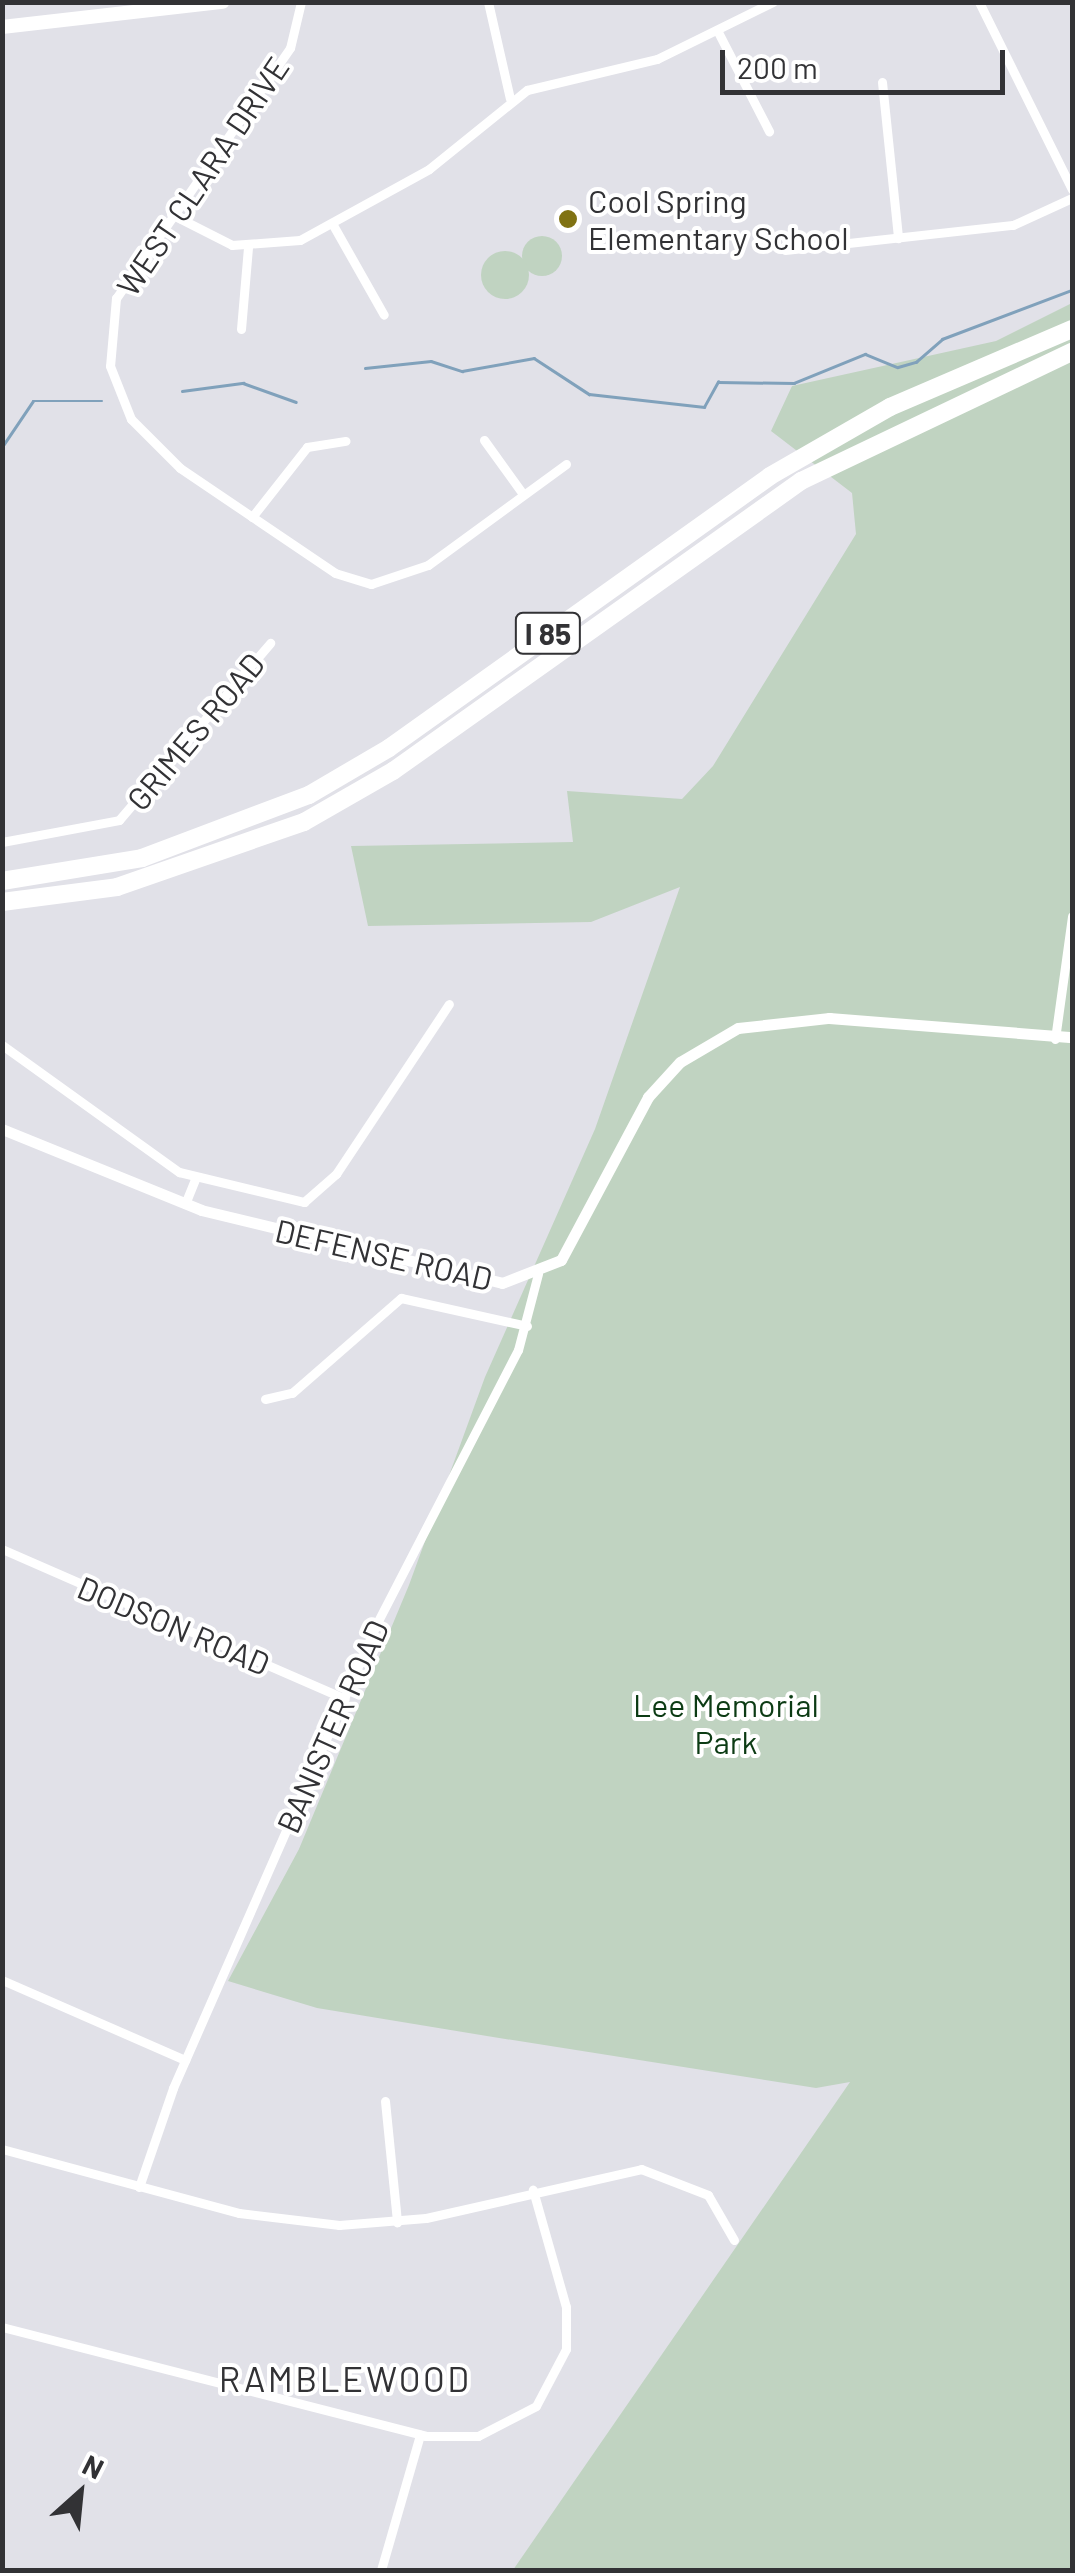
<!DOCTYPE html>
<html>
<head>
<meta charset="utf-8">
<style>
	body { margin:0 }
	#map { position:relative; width:1075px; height:2573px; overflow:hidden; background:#e1e1e8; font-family:Barlow,sans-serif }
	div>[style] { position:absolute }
	.green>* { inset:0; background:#c0d3c1 }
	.round { border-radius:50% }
	.stream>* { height:2.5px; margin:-1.25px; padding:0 1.25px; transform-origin:1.25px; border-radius:1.25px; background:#80a1bb }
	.minor>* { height:9px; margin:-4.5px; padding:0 4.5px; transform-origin:4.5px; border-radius:4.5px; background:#fff }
	.tertiary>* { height:11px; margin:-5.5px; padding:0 5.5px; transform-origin:5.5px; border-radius:5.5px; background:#fff }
	.secondary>* { height:14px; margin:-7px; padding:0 7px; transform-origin:7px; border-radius:7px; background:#fff }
	.motorway>* { height:18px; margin:-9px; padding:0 9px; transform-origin:9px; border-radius:9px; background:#fff }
	.dots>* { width:28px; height:28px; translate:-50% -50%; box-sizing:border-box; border:5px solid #fff; border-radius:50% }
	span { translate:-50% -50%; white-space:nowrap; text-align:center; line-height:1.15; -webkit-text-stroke:8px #fff; paint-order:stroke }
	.shield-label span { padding:2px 8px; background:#fff; border:2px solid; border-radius:8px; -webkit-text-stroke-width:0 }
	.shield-label { font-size:30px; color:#323235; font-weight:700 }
	.street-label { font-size:32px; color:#323235 }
	.poi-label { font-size:32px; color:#323235 }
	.left { translate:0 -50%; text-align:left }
	.park-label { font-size:32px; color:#0c3b14 }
	.neighbourhood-label { font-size:35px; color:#323235; letter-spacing:2.5px }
	.frame { position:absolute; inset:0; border:5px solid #323235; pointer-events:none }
	.north { position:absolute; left:30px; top:2443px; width:100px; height:100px; -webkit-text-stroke:8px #fff; paint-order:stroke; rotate:27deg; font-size:28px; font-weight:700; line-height:40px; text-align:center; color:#323235 }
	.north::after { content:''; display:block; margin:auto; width:35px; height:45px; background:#323235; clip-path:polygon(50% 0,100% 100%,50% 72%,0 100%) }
	.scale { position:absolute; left:720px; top:50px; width:285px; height:45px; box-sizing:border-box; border:5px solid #323235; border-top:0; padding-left:12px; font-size:30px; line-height:35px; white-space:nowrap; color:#323235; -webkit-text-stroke:8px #fff; paint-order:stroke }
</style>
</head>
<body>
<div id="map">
	<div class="green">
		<div class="round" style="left:522px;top:236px;width:40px;height:40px"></div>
		<div class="round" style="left:481px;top:251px;width:48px;height:48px"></div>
		<div style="clip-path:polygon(1072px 303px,1072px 2570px,513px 2570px,850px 2082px,816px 2088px,493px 2037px,317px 2008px,228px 1981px,299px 1849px,409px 1585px,485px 1377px,595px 1129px,680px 887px,591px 922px,368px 926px,351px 846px,573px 842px,567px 791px,682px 799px,713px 766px,856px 534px,852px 493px,771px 431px,792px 386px,996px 341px)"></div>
	</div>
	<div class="stream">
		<div style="left:365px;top:368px;width:66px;rotate:-6.1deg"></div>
		<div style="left:431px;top:361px;width:33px;rotate:18deg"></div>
		<div style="left:462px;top:371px;width:73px;rotate:-10.2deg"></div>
		<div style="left:534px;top:358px;width:66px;rotate:33.2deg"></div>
		<div style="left:589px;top:394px;width:116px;rotate:6.4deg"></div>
		<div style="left:704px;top:407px;width:29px;rotate:-61deg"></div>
		<div style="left:718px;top:382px;width:76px;rotate:0.8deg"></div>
		<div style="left:794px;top:383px;width:77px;rotate:-22.2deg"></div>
		<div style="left:865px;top:354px;width:35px;rotate:22deg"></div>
		<div style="left:898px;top:367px;width:19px;rotate:-16deg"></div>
		<div style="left:916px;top:362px;width:35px;rotate:-41deg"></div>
		<div style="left:942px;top:339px;width:139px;rotate:-20.7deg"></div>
		<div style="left:182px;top:391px;width:62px;rotate:-7.5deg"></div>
		<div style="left:243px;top:383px;width:56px;rotate:19.7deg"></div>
		<div style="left:2px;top:447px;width:55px;rotate:-56deg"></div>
		<div style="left:33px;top:401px;width:69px"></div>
	</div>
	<div class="minor">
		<div style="left:301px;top:2px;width:47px;rotate:103.4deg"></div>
		<div style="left:290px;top:48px;width:305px;rotate:124.8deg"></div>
		<div style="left:116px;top:298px;width:68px;rotate:95deg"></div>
		<div style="left:110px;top:366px;width:57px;rotate:68.4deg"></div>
		<div style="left:131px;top:419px;width:69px;rotate:45deg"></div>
		<div style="left:180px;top:468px;width:187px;rotate:34.1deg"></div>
		<div style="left:335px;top:573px;width:38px;rotate:17deg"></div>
		<div style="left:371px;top:584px;width:60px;rotate:-18.4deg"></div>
		<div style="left:428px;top:565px;width:171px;rotate:-36.2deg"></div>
		<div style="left:488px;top:2px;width:99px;rotate:77.2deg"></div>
		<div style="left:979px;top:2px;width:209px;rotate:63.6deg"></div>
		<div style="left:717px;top:30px;width:114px;rotate:62.8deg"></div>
		<div style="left:882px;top:82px;width:157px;rotate:84.1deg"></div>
		<div style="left:171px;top:214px;width:68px;rotate:26.9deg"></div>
		<div style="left:232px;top:245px;width:68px;rotate:-4.2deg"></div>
		<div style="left:300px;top:240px;width:147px;rotate:-28.8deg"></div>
		<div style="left:429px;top:169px;width:126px;rotate:-38.9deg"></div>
		<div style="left:527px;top:90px;width:134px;rotate:-13.4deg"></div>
		<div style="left:657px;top:59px;width:129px;rotate:-26.2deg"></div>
		<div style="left:333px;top:225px;width:103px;rotate:60.5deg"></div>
		<div style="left:785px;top:250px;width:229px;rotate:-6.3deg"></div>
		<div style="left:1013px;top:225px;width:65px;rotate:-24.6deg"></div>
		<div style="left:241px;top:329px;width:82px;rotate:-85.1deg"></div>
		<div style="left:484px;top:440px;width:67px;rotate:54.2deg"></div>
		<div style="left:252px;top:517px;width:89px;rotate:-51.8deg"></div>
		<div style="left:307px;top:447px;width:39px;rotate:-9deg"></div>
		<div style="left:2px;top:842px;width:119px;rotate:-10.6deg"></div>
		<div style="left:119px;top:820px;width:233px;rotate:-49.5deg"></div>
		<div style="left:1055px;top:1039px;width:124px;rotate:-82.1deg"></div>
		<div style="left:2px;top:1045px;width:218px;rotate:35.7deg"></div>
		<div style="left:179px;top:1172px;width:129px;rotate:13.5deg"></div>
		<div style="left:304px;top:1202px;width:43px;rotate:-41.2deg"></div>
		<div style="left:336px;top:1174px;width:204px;rotate:-56.4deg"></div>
		<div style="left:185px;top:1204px;width:27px;rotate:-68deg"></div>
		<div style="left:265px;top:1399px;width:28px;rotate:-13deg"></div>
		<div style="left:292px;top:1393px;width:145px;rotate:-41.1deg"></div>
		<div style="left:401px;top:1298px;width:129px;rotate:12.5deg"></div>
		<div style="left:2px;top:1549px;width:374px;rotate:23.6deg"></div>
		<div style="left:2px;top:1980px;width:200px;rotate:23.6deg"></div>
		<div style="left:385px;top:2101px;width:122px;rotate:84.3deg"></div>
		<div style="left:2px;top:2149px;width:245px;rotate:15.1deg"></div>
		<div style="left:239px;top:2213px;width:101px;rotate:6.8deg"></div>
		<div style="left:339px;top:2225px;width:87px;rotate:-4.6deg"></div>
		<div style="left:426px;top:2218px;width:221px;rotate:-12.8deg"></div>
		<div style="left:641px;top:2169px;width:72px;rotate:21.2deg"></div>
		<div style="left:708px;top:2195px;width:52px;rotate:60deg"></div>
		<div style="left:139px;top:2187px;width:105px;rotate:-71deg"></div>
		<div style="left:173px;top:2088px;width:508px;rotate:-66.31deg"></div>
		<div style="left:377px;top:1623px;width:307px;rotate:-62.7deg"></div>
		<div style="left:518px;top:1350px;width:79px;rotate:-75.3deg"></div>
		<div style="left:2px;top:2327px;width:437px;rotate:14.4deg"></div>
		<div style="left:425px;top:2436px;width:53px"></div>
		<div style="left:478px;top:2436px;width:65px;rotate:-27.3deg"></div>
		<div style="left:536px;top:2406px;width:64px;rotate:-62.2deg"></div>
		<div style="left:566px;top:2349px;width:42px;rotate:-90deg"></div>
		<div style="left:566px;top:2307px;width:122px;rotate:-105.8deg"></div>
		<div style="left:381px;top:2570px;width:141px;rotate:-73.9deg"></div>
	</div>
	<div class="tertiary">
		<div style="left:2px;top:1129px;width:215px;rotate:22.1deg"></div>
		<div style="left:201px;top:1210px;width:310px;rotate:13.6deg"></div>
		<div style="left:502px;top:1283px;width:63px;rotate:-21.3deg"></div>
		<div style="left:561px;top:1260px;width:185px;rotate:-61.9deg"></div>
		<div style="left:648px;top:1097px;width:47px;rotate:-47.6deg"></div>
		<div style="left:680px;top:1062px;width:67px;rotate:-30.4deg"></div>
		<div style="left:738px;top:1028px;width:92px;rotate:-6.3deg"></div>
		<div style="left:829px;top:1018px;width:244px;rotate:4.5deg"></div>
	</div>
	<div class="secondary">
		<div style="left:2px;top:27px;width:222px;rotate:-6.5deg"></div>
	</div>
	<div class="motorway">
		<div style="left:2px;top:881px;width:142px;rotate:-9.3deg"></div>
		<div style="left:142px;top:858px;width:178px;rotate:-20.7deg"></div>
		<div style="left:309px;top:795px;width:93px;rotate:-30.4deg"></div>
		<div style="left:389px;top:748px;width:468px;rotate:-35.5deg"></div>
		<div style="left:770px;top:476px;width:138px;rotate:-29.9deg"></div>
		<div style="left:890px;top:407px;width:198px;rotate:-23.2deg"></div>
		<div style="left:2px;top:902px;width:116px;rotate:-7.4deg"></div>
		<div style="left:117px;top:887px;width:198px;rotate:-19.2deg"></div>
		<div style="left:304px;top:822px;width:103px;rotate:-29.8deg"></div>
		<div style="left:393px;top:771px;width:501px;rotate:-35.4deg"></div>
		<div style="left:801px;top:481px;width:300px;rotate:-25.5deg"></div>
	</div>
	<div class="dots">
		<div style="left:568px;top:219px;background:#807213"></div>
	</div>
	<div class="shield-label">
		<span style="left:548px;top:633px">I 85</span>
	</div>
	<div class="street-label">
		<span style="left:202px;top:176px;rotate:-56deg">WEST CLARA DRIVE</span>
		<span style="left:195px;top:731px;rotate:-50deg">GRIMES ROAD</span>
		<span style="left:384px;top:1254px;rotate:13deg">DEFENSE ROAD</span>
		<span style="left:174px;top:1625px;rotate:23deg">DODSON ROAD</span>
		<span style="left:332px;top:1726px;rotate:-66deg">BANISTER ROAD</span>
	</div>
	<div class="poi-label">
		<span class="left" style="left:588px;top:219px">Cool Spring<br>Elementary School</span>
	</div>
	<div class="park-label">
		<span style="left:726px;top:1723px">Lee Memorial<br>Park</span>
	</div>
	<div class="neighbourhood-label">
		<span style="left:345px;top:2378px">RAMBLEWOOD</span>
	</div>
	<div class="frame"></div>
	<div class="north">N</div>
	<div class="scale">200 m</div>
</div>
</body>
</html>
